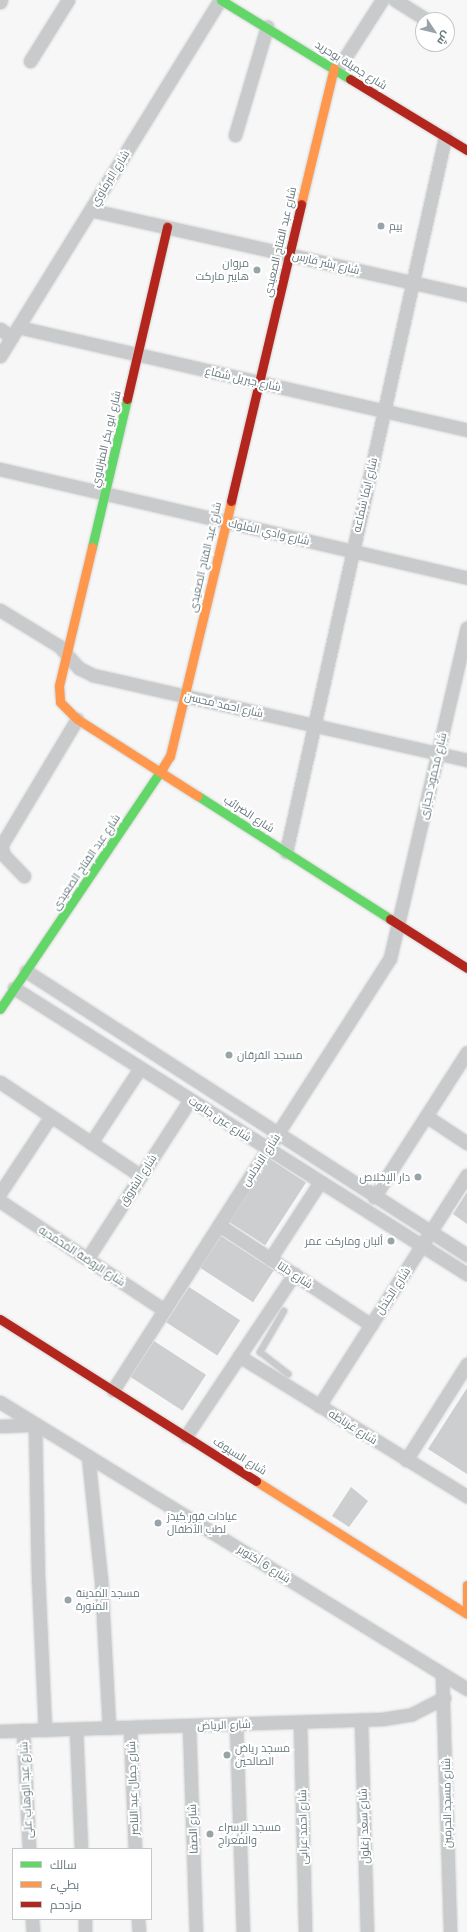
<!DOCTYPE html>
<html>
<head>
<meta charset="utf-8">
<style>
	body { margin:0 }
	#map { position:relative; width:467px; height:1932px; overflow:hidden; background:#f7f7f7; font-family:"DM Sans",Cairo,sans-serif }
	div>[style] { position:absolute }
	.building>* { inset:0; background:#cdcecf; transform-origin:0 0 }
	.roads { filter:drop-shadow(0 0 1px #d2d3d4) drop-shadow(0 0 1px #d2d3d4) }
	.lane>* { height:6px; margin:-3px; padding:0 3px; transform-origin:3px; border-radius:3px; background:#c8cacb }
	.street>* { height:13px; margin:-6.5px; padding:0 6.5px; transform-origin:6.5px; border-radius:6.5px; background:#c8cacb }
	.fast>* { height:9px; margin:-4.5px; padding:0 4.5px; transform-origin:4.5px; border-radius:4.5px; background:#63d668 }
	.slow>* { height:9px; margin:-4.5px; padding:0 4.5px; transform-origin:4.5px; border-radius:4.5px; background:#ff974d }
	.jam>* { height:9px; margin:-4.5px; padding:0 4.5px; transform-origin:4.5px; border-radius:4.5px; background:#b3261e }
	.dots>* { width:11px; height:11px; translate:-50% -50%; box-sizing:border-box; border:2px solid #fff; border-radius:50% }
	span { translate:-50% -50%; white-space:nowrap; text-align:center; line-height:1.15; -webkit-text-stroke:4px #fff; paint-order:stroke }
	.street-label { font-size:11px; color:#66787e }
	.poi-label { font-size:11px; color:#66787e }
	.left { translate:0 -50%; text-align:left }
	.right { translate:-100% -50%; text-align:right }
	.legend { position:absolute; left:12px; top:1848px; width:140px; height:72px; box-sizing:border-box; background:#fff; border:1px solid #c2c9cb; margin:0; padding:5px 7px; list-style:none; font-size:12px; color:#66787e }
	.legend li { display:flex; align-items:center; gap:8px; height:20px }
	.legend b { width:20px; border:1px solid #c2c9cb }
	.north { position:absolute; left:415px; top:12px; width:40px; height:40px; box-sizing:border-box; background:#fff; border:1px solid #c2c9cb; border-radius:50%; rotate:125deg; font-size:11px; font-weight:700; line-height:16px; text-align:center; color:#66787e }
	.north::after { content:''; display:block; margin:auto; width:14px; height:18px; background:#99a4a8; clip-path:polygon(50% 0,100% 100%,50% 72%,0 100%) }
</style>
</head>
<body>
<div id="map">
	<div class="building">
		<div style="left:270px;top:1159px;width:43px;height:75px;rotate:33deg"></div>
		<div style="clip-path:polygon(467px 1192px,467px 1224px,453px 1214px)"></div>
		<div style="left:221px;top:1236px;width:63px;height:38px;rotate:33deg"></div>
		<div style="left:189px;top:1287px;width:61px;height:42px;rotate:33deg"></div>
		<div style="left:154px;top:1341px;width:62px;height:43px;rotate:33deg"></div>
		<div style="clip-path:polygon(467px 1388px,467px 1474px,428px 1449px)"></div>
		<div style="clip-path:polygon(351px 1487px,368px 1501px,349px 1527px,332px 1516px)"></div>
	</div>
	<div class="roads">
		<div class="lane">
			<div style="left:284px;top:1311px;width:48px;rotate:120.3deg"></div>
			<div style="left:260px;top:1352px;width:36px;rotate:38deg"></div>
		</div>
		<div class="street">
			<div style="left:395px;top:0;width:38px;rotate:32deg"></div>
			<div style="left:0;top:2px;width:2px;rotate:-63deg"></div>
			<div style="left:30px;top:61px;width:72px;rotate:-58.1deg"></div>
			<div style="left:337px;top:70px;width:83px;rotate:-57.3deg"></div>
			<div style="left:235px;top:135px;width:113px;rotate:-73.5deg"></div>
			<div style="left:91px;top:210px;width:385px;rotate:12.7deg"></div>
			<div style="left:18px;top:327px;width:461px;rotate:12.9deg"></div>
			<div style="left:0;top:329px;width:14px;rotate:34deg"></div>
			<div style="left:0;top:356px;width:418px;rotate:-58.3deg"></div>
			<div style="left:0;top:469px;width:480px;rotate:13.1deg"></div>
			<div style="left:0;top:610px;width:69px;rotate:31.4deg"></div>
			<div style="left:59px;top:646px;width:30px;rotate:48deg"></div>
			<div style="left:79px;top:668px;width:16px;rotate:27deg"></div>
			<div style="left:93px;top:675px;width:384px;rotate:12.8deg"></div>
			<div style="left:286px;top:852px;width:732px;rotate:-77.46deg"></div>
			<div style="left:24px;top:876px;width:29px;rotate:-134deg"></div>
			<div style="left:4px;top:855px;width:9px;rotate:-108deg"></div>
			<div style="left:1px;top:846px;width:148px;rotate:-59.1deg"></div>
			<div style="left:26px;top:971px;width:525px;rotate:32.78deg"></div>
			<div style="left:14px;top:988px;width:536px;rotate:32.27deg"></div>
			<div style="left:0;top:1082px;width:169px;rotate:33.7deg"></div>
			<div style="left:426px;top:1116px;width:49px;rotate:33.4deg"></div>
			<div style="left:91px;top:1143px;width:90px;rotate:-56.8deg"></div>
			<div style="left:0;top:1193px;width:92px;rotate:-56.5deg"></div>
			<div style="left:374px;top:1197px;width:172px;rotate:-57.3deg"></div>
			<div style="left:0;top:1201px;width:197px;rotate:33.6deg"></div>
			<div style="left:219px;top:1225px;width:182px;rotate:33.3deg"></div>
			<div style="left:87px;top:1259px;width:189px;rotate:-57.1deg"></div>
			<div style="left:270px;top:1259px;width:92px;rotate:-57deg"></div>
			<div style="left:239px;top:1356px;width:268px;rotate:31.6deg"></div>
			<div style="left:113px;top:1390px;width:513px;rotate:-57.33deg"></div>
			<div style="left:390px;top:958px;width:339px;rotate:-76.9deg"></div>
			<div style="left:0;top:1402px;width:548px;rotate:31.57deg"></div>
			<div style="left:319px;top:1406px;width:274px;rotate:-57.4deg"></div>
			<div style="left:35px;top:1424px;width:152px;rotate:88.9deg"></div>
			<div style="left:38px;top:1576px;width:154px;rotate:87.4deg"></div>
			<div style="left:0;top:1426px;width:35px;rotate:-2deg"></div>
			<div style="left:186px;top:1436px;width:195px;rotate:-56.3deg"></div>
			<div style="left:88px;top:1456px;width:124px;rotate:84deg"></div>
			<div style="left:101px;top:1579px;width:149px;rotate:86.9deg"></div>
			<div style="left:406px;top:1460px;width:114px;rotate:-57.6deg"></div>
			<div style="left:442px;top:1674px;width:258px;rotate:88.2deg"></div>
			<div style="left:361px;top:1721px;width:211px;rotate:88.4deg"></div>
			<div style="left:300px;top:1722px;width:210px;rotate:88.6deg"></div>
			<div style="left:236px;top:1724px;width:208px;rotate:88.1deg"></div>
			<div style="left:189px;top:1725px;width:207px;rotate:88.1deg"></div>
			<div style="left:130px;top:1727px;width:122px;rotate:87.7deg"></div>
			<div style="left:76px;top:1729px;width:120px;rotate:87.6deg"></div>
			<div style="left:23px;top:1730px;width:119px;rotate:87.1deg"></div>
			<div style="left:0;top:1731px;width:382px;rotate:-1.8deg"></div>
			<div style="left:382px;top:1719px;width:30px;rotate:-9deg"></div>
			<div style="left:412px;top:1714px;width:36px;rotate:-27deg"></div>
			<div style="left:32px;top:1919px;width:13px;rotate:86deg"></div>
			<div style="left:85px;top:1919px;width:13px;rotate:90deg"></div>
			<div style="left:138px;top:1919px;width:13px;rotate:86deg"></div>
		</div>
		<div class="fast">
			<div style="left:221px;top:0;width:151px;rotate:31.5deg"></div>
			<div style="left:92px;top:547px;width:152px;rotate:-76.7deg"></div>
			<div style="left:198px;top:796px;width:228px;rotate:32.6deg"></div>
			<div style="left:0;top:1009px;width:292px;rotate:-56deg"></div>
		</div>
		<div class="slow">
			<div style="left:301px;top:204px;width:140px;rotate:-76.4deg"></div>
			<div style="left:92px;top:547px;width:143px;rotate:103.4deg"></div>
			<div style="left:59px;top:686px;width:16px;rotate:86deg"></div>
			<div style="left:60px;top:702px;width:24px;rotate:45deg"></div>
			<div style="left:77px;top:719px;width:143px;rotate:32.5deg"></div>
			<div style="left:163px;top:767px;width:13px;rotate:-58deg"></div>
			<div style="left:170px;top:756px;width:262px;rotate:-76.5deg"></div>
			<div style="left:256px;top:1481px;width:249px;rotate:32.2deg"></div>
			<div style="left:467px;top:1585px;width:22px;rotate:90deg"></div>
		</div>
		<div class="jam">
			<div style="left:350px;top:79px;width:137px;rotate:31.3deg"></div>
			<div style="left:127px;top:399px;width:177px;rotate:-76.9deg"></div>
			<div style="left:231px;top:501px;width:305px;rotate:-76.7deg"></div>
			<div style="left:390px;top:919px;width:91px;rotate:32.5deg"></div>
			<div style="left:0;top:1319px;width:303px;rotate:32.3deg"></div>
		</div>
	</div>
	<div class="dots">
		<div style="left:381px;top:226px;background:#99a4a8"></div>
		<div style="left:257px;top:270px;background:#99a4a8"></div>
		<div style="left:229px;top:1055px;background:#99a4a8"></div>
		<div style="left:418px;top:1177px;background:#99a4a8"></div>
		<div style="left:391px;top:1241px;background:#99a4a8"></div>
		<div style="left:158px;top:1523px;background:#99a4a8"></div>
		<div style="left:68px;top:1600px;background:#99a4a8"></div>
		<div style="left:227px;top:1755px;background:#99a4a8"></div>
		<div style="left:210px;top:1834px;background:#99a4a8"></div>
	</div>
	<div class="street-label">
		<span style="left:351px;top:65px;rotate:32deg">شارع جميلة بوحريد</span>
		<span style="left:110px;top:178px;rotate:-58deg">شارع البرماوي</span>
		<span style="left:280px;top:242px;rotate:-77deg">شارع عبد الفتاح الصعيدى</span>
		<span style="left:326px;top:263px;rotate:13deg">شارع بشر فارس</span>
		<span style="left:243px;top:379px;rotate:13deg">شارع جبريل شماع</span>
		<span style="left:106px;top:439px;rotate:-77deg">شارع ابو بكر المنزلاوي</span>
		<span style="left:365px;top:495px;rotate:-77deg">شارع ايما شماعه</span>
		<span style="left:269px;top:532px;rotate:13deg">شارع وادي الملوك</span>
		<span style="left:205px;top:557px;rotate:-77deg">شارع عبد الفتاح الصعيدى</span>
		<span style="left:224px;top:705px;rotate:13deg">شارع احمد محسن</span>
		<span style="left:433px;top:776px;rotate:-77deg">شارع محمود حجازى</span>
		<span style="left:249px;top:814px;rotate:33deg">شارع الضرائب</span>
		<span style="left:86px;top:862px;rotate:-56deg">شارع عبد الفتاح الصعيدى</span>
		<span style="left:220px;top:1119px;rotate:33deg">شارع عين جالوت</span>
		<span style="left:261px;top:1160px;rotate:-57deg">شارع الاندلس</span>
		<span style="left:138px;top:1180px;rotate:-57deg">شارع الشروق</span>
		<span style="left:82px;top:1256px;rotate:33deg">شارع الروضة المحمديه</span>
		<span style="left:295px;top:1275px;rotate:33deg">شارع دلتا</span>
		<span style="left:393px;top:1291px;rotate:-57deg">شارع الجندل</span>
		<span style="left:353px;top:1427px;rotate:32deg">شارع غرناطه</span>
		<span style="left:240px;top:1456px;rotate:32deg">شارع السيوف</span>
		<span style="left:264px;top:1564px;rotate:32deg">شارع 6 أكتوبر</span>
		<span style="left:224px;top:1725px;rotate:-2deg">شارع الرياض</span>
		<span style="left:133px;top:1788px;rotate:-92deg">شارع جمال عبد الناصر</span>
		<span style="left:26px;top:1790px;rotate:-93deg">شارع عبد الوهاب على</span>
		<span style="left:447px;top:1803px;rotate:-91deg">شارع مسجد الحرمين</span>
		<span style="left:364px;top:1826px;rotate:-92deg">شارع سعد زغلول</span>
		<span style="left:303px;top:1827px;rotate:-91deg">شارع احمد عرابى</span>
		<span style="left:193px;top:1829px;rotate:-92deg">شارع الصفا</span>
	</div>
	<div class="poi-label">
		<span class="left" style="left:389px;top:226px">بيم</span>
		<span class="right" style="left:249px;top:270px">مروان<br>هايبر ماركت</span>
		<span class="left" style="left:237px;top:1055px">مسجد الفرقان</span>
		<span class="right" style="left:410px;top:1177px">دار الإخلاص</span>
		<span class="right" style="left:383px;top:1241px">ألبان وماركت عمر</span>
		<span class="left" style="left:167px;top:1523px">عيادات فور كيدز<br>لطب الأطفال</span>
		<span class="left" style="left:76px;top:1600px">مسجد المدينة<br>المنورة</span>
		<span class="left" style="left:235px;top:1755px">مسجد رياض<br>الصالحين</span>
		<span class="left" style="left:218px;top:1834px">مسجد الإسراء<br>والمعراج</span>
	</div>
	<ul class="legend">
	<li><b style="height:5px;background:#63d668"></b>سالك</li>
	<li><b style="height:5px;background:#ff974d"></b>بطيء</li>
	<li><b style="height:5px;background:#b3261e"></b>مزدحم</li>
	</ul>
	<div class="north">ش</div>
</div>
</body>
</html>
